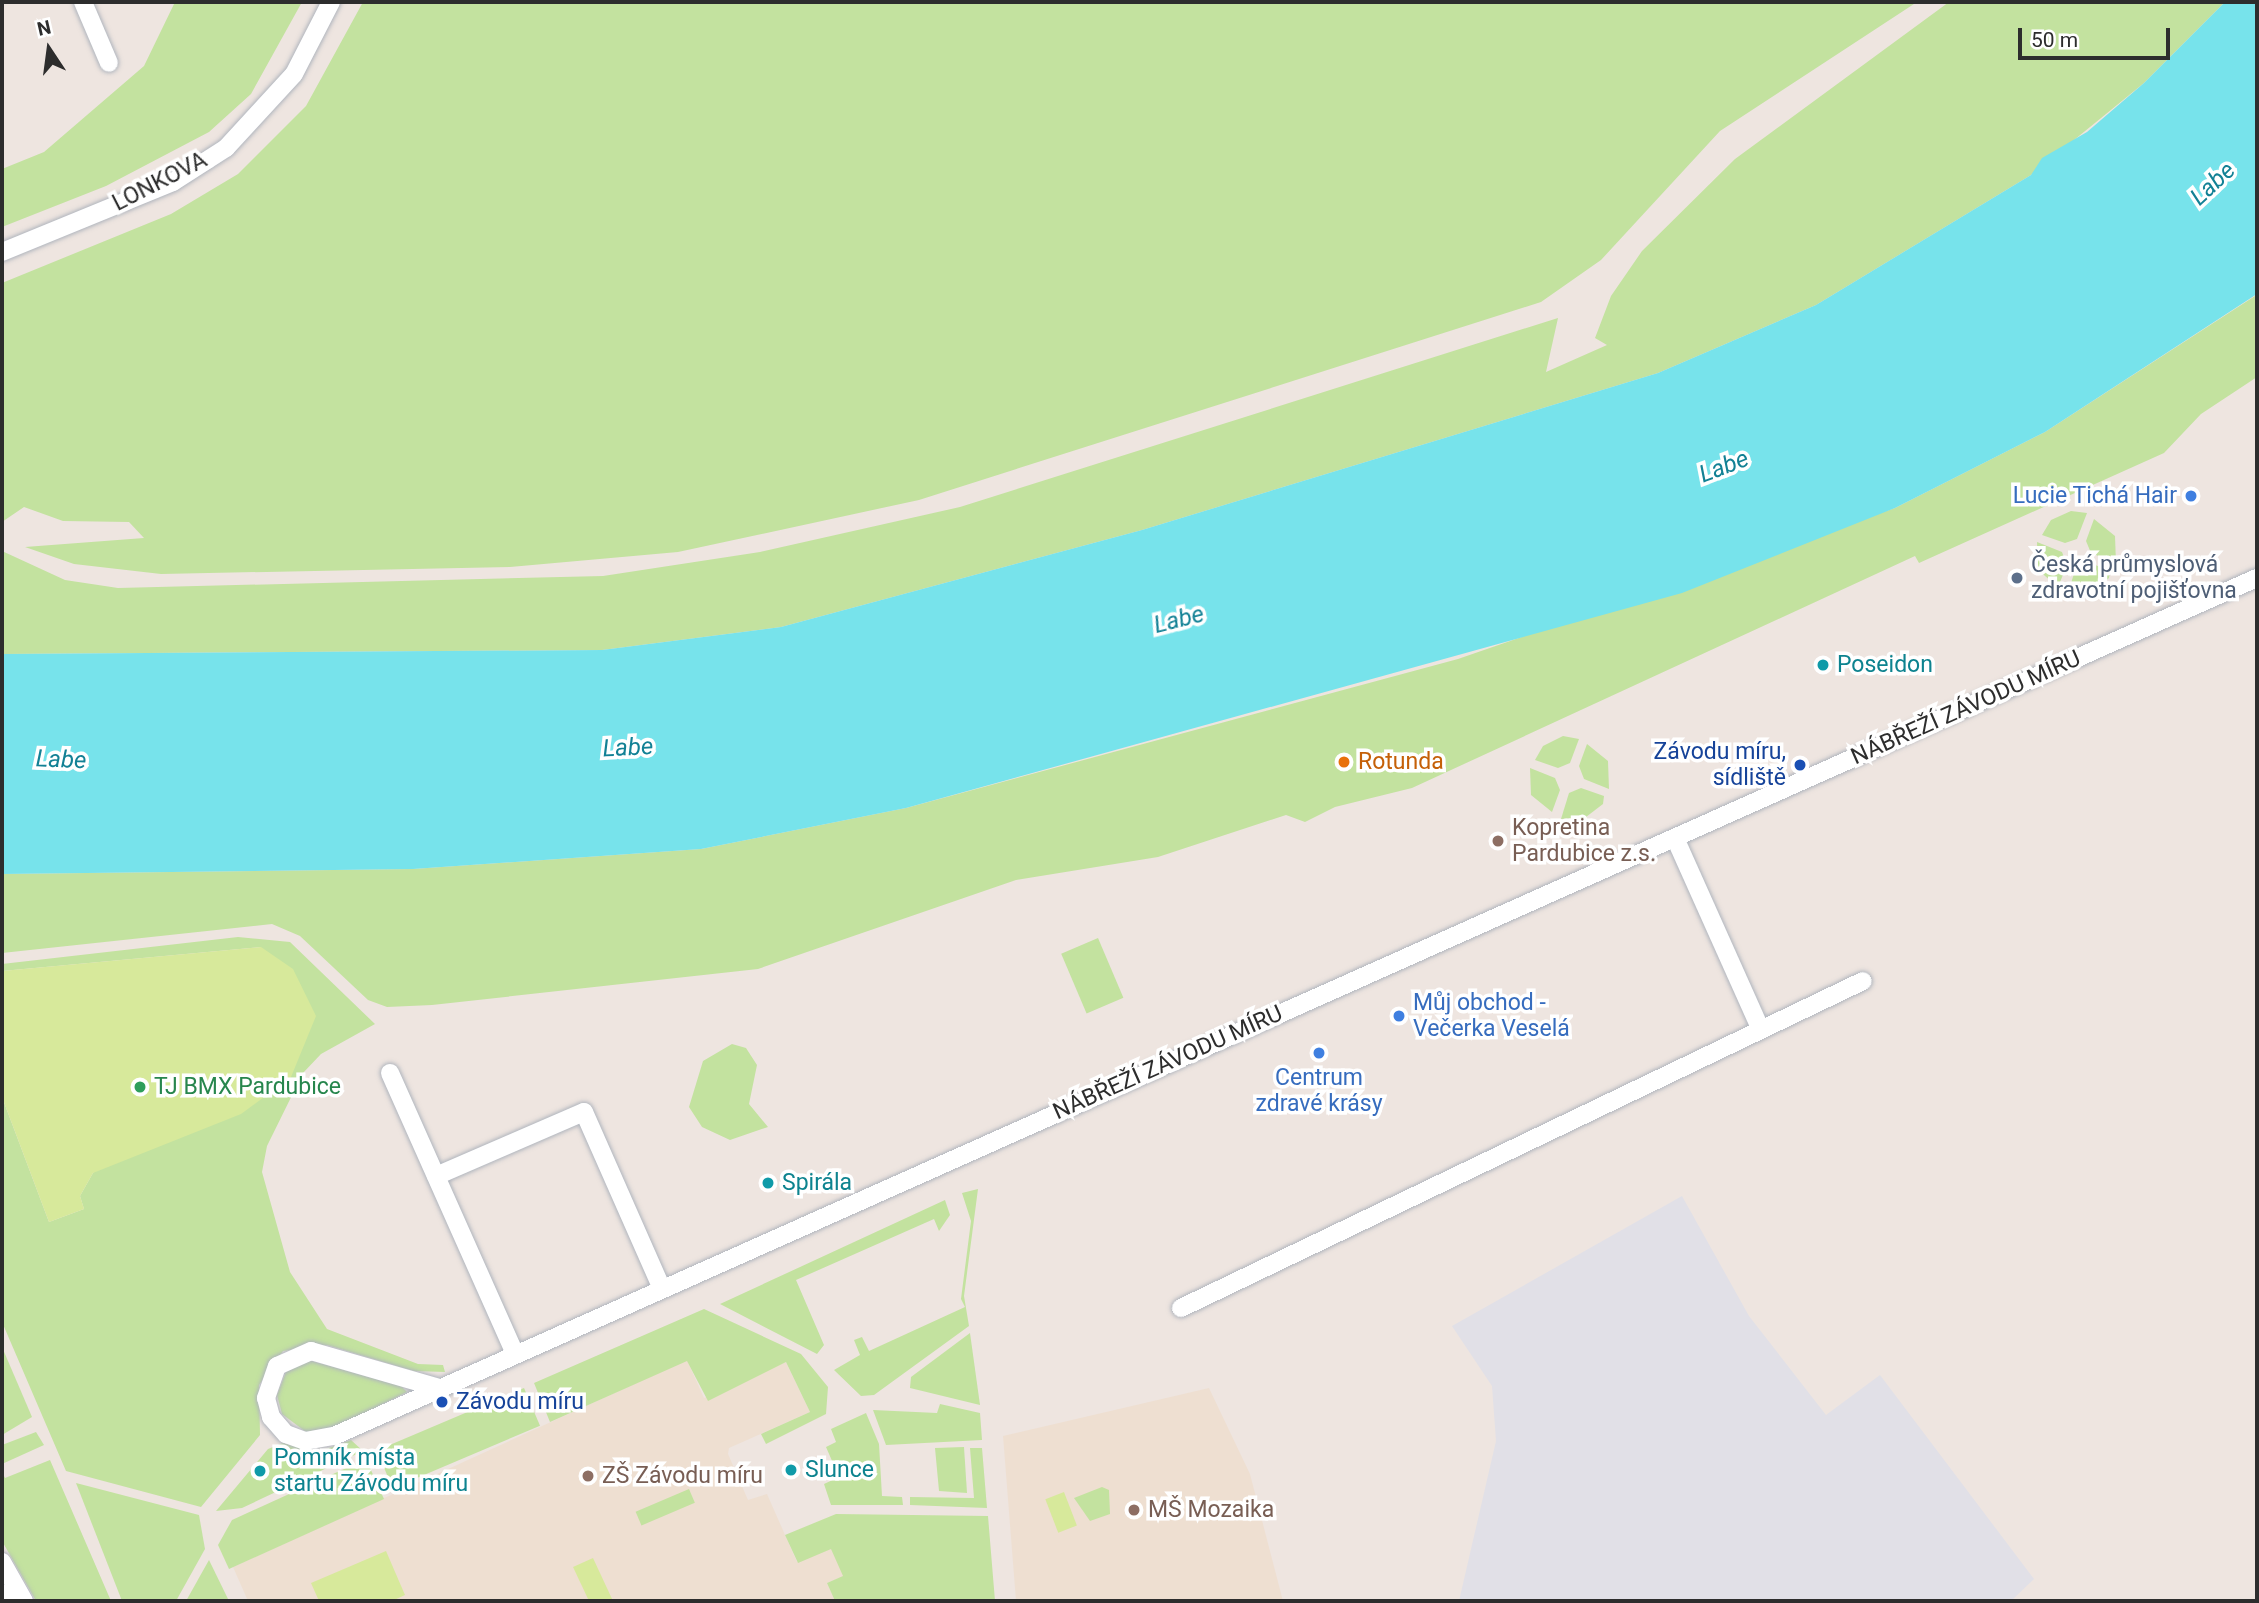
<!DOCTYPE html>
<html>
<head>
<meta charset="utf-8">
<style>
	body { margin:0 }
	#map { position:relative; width:2259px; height:1603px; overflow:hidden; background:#eee5e0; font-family:Roboto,sans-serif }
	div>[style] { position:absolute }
	.industrial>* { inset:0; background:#e1e0e7 }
	.education>* { inset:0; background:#eedfd1 }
	.green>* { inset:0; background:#c3e29f; transform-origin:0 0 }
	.pitch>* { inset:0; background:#d7e99b; transform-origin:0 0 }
	.water>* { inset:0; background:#77e3eb }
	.roads { filter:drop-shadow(0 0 2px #b0b5bd) drop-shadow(0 0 2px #b0b5bd) }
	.minor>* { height:18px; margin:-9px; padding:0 9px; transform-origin:9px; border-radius:9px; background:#fff }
	.dots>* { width:19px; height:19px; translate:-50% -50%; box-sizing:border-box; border:4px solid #fff; border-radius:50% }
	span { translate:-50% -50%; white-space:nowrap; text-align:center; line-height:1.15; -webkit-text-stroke:7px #fff; paint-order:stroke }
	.street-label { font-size:23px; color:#2d2d2d }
	.shop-label { font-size:23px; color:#366cbe }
	.right { translate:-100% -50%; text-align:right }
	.left { translate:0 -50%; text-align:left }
	.service-label { font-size:23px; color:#4e5e75 }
	.culture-label { font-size:23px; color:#0d838f }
	.transit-label { font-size:23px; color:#164399 }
	.food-label { font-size:23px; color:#c56008 }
	.education-label { font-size:23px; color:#785e54 }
	.leisure-label { font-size:23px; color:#27864d }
	.water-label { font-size:24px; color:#128195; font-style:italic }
	.frame { position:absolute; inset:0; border:4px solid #2d2d2d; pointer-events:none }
	.north { position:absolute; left:14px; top:14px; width:70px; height:70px; -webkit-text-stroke:5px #fff; paint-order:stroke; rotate:347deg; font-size:19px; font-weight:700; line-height:28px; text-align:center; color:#2d2d2d }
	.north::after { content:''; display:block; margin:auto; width:24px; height:32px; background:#2d2d2d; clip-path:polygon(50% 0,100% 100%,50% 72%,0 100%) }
	.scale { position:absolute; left:2018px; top:28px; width:152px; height:32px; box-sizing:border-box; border:4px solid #2d2d2d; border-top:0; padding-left:9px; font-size:21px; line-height:24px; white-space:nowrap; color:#2d2d2d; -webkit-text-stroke:5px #fff; paint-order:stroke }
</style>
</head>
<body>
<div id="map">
	<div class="industrial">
		<div style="clip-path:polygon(1682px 1196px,1749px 1316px,1826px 1415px,1880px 1375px,2034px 1579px,2011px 1601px,1459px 1601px,1496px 1441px,1492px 1386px,1452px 1326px)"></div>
	</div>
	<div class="education">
		<div style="clip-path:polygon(687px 1360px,704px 1398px,786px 1362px,810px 1412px,729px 1448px,728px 1454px,748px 1500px,767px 1494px,797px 1562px,831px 1548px,844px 1576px,827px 1583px,835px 1601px,248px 1601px,233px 1567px)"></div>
		<div style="clip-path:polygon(1209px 1388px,1250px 1474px,1283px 1601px,1016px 1601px,1003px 1436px)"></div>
	</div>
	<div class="green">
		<div style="clip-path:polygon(175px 2px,302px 2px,251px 94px,209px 132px,106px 186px,2px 227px,2px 169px,44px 152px,144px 66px)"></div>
		<div style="clip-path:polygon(363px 2px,1917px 2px,1720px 131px,1601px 260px,1541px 302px,919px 500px,678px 552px,510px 567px,161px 574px,74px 564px,25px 547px,144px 538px,129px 522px,63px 521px,24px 507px,2px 522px,2px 283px,171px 214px,238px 174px,306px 106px)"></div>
		<div style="clip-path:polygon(1949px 2px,2225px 2px,2144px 83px,2031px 175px,1816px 305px,1658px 373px,1142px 530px,781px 627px,602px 650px,2px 654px,2px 551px,65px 580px,118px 588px,603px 576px,760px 552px,960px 507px,1558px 318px,1546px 372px,1607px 345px,1595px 338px,1611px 296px,1642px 251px,1735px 159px)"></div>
		<div style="clip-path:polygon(2255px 296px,2257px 377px,2201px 414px,2164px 453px,1919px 563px,1915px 556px,1412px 788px,1335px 807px,1305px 822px,1286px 815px,1158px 857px,1016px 880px,758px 969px,432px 1005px,387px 1007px,368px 1000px,300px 936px,272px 924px,2px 953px,2px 874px,413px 869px,701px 849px,906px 808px,1458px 659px,1895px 508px,2045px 432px)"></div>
		<div style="clip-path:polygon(2071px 511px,2087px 513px,2077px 539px,2065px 543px,2042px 535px,2051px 520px)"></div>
		<div style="clip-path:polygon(2094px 519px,2115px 536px,2116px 563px,2091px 553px,2086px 541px)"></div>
		<div style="clip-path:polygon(2037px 542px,2062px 552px,2067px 565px,2058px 587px,2038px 570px)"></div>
		<div style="clip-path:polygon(2088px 562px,2110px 571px,2109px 578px,2093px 591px,2068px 593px,2076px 567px)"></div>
		<div style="clip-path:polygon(1563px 736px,1579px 739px,1570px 763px,1558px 768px,1535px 760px,1543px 746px)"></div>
		<div style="clip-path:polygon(1587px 744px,1608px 761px,1609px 789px,1584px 779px,1579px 766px)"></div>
		<div style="clip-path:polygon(1530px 768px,1555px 778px,1560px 790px,1552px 812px,1531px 795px)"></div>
		<div style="clip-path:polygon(1581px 788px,1604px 796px,1603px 804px,1586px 817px,1561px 819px,1569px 793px)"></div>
		<div style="clip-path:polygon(238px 937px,290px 942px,375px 1024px,321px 1054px,303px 1073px,267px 1146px,262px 1172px,290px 1272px,327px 1329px,418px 1364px,443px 1365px,445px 1372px,414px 1371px,327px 1345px,283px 1351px,259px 1385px,260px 1435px,201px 1507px,66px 1471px,2px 1322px,2px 1097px,49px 1222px,84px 1209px,80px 1196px,93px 1173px,261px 947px,2px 971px,2px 964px)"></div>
		<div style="left:1098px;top:938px;width:65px;height:40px;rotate:67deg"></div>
		<div style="clip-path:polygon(732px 1044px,746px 1048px,757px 1065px,749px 1104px,768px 1127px,730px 1140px,702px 1127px,689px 1107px,703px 1061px)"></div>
		<div style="clip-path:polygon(978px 1189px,964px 1296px,969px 1326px,874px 1395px,861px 1396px,834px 1370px,860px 1355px,854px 1340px,862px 1337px,869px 1351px,965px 1307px,961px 1299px,971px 1221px,962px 1193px)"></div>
		<div style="clip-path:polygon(945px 1200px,950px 1215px,939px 1231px,934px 1219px,796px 1280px,824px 1345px,817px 1354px,720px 1304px)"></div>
		<div style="clip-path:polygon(704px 1309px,801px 1354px,828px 1387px,826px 1414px,766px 1444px,761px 1434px,810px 1412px,786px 1362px,708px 1401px,687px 1361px,550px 1422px,534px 1383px)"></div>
		<div style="clip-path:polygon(970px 1333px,980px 1405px,910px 1388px,911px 1377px)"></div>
		<div style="clip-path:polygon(2px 1347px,32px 1417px,2px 1435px)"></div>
		<div style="clip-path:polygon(308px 1360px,401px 1386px,407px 1392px,336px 1427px,306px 1432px,282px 1414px,277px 1395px,286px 1372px)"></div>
		<div style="left:524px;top:1388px;width:41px;height:160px;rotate:67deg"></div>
		<div style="clip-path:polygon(940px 1404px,980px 1413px,982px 1440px,886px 1445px,873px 1410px,937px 1413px)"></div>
		<div style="clip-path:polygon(866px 1413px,879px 1444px,882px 1496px,902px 1497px,903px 1505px,831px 1505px,824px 1484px,839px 1477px,826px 1447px,836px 1442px,831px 1429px)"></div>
		<div style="clip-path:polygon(36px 1432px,44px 1445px,2px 1464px,2px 1445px)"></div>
		<div style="clip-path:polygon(351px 1440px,363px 1451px,242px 1508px,216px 1511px,268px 1449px,283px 1443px,321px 1451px)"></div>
		<div style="clip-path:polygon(964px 1447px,967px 1493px,939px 1491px,935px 1448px)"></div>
		<div style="clip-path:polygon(970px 1448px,982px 1448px,987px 1508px,910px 1505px,910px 1497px,974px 1498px)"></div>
		<div style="clip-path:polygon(366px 1459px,384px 1499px,229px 1569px,218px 1545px,232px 1520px)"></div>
		<div style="clip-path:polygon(50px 1460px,111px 1601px,36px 1601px,2px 1541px,2px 1472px,5px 1478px)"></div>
		<div style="clip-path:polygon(76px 1483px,199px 1515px,205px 1549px,176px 1601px,122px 1601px)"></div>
		<div style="clip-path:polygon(1102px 1487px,1109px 1490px,1110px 1514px,1090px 1521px,1074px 1498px)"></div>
		<div style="left:689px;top:1489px;width:15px;height:58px;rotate:67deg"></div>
		<div style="clip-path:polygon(836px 1514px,988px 1516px,995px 1601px,835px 1601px,827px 1583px,843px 1576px,831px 1549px,798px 1563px,785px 1535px)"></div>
		<div style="clip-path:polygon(209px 1560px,229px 1601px,186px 1601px)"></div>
	</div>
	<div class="pitch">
		<div style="clip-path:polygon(261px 947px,293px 969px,316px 1016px,291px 1077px,241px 1114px,93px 1173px,80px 1196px,84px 1209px,49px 1222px,2px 1097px,2px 971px)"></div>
		<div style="left:1064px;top:1492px;width:36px;height:20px;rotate:69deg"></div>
		<div style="clip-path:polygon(386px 1551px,405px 1595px,392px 1601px,319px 1601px,311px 1583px)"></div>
		<div style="clip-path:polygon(593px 1558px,613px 1601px,589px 1601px,573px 1567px)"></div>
	</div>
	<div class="water">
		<div style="clip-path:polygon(2225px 2px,2257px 2px,2257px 294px,2045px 432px,1895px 508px,1682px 593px,906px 808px,701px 849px,413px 869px,2px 874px,2px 654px,602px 650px,781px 627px,1142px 530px,1658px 373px,1816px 305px,2031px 175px,2042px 158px,2087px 132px,2144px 83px)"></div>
	</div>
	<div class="roads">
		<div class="minor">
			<div style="left:83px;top:2px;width:66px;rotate:66.9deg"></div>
			<div style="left:2px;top:252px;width:185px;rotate:-22.3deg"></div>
			<div style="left:173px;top:182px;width:63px;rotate:-32.7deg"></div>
			<div style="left:226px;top:148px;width:100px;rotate:-47.4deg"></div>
			<div style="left:294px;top:74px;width:81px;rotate:-62.8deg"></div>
			<div style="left:1675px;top:838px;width:210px;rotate:65.9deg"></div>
			<div style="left:390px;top:1073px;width:308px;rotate:66deg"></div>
			<div style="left:436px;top:1176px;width:161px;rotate:-23.4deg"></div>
			<div style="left:584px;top:1112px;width:193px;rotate:66.2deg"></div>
			<div style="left:1181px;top:1308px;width:756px;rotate:-25.62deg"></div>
			<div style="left:439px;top:1388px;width:133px;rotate:-163.9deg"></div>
			<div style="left:311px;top:1351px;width:37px;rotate:156deg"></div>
			<div style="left:277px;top:1366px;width:34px;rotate:109deg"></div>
			<div style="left:266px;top:1398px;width:20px;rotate:75deg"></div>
			<div style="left:271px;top:1417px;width:23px;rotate:49deg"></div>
			<div style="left:286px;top:1434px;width:20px;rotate:20deg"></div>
			<div style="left:305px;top:1441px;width:29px;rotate:-10deg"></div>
			<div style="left:334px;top:1436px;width:2106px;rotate:-24.05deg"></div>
			<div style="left:2px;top:1562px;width:45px;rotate:60.6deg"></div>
			<div style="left:2px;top:1593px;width:11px;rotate:49deg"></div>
		</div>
	</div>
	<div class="dots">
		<div style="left:2191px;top:496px;background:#3f7fe0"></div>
		<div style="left:2017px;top:578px;background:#5c6f8a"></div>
		<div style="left:1823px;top:665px;background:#0f9aa8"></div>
		<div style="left:1344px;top:762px;background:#e8710a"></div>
		<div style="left:1800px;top:765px;background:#1a4fb4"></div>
		<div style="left:1498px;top:841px;background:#8d6e63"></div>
		<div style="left:1399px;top:1016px;background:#3f7fe0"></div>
		<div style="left:1319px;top:1053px;background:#3f7fe0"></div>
		<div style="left:140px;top:1087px;background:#2e9e5b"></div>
		<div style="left:768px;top:1183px;background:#0f9aa8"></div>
		<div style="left:442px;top:1402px;background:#1a4fb4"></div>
		<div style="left:791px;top:1470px;background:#0f9aa8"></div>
		<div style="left:260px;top:1471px;background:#0f9aa8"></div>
		<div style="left:588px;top:1476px;background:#8d6e63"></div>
		<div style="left:1134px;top:1510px;background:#8d6e63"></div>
	</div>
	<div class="street-label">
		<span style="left:160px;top:182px;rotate:-27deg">LONKOVA</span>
		<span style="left:1966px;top:708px;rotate:-24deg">NÁBŘEŽÍ ZÁVODU MÍRU</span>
		<span style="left:1168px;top:1063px;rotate:-24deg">NÁBŘEŽÍ ZÁVODU MÍRU</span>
	</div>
	<div class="shop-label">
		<span class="right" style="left:2177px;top:496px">Lucie Tichá Hair</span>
		<span class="left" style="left:1413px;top:1016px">Můj obchod -<br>Večerka Veselá</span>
		<span style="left:1319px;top:1091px">Centrum<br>zdravé krásy</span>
	</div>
	<div class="service-label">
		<span class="left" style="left:2031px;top:578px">Česká průmyslová<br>zdravotní pojišťovna</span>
	</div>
	<div class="culture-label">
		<span class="left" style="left:1837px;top:665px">Poseidon</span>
		<span class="left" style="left:782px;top:1183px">Spirála</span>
		<span class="left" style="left:274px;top:1471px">Pomník místa<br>startu Závodu míru</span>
		<span class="left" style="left:805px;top:1470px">Slunce</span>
	</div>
	<div class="transit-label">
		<span class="right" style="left:1786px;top:765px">Závodu míru,<br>sídliště</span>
		<span class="left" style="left:456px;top:1402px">Závodu míru</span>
	</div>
	<div class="food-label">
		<span class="left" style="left:1358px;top:762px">Rotunda</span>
	</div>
	<div class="education-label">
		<span class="left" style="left:1512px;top:841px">Kopretina<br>Pardubice z.s.</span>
		<span class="left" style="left:602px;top:1476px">ZŠ Závodu míru</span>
		<span class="left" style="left:1148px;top:1510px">MŠ Mozaika</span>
	</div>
	<div class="leisure-label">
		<span class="left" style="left:154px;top:1087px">TJ BMX Pardubice</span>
	</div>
	<div class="water-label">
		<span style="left:2213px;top:184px;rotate:-43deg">Labe</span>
		<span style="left:1724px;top:467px;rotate:-21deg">Labe</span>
		<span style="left:1179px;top:620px;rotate:-14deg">Labe</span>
		<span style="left:628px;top:748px;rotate:-3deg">Labe</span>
		<span style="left:61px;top:760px;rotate:2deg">Labe</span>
	</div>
	<div class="frame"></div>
	<div class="north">N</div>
	<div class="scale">50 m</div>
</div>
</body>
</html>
